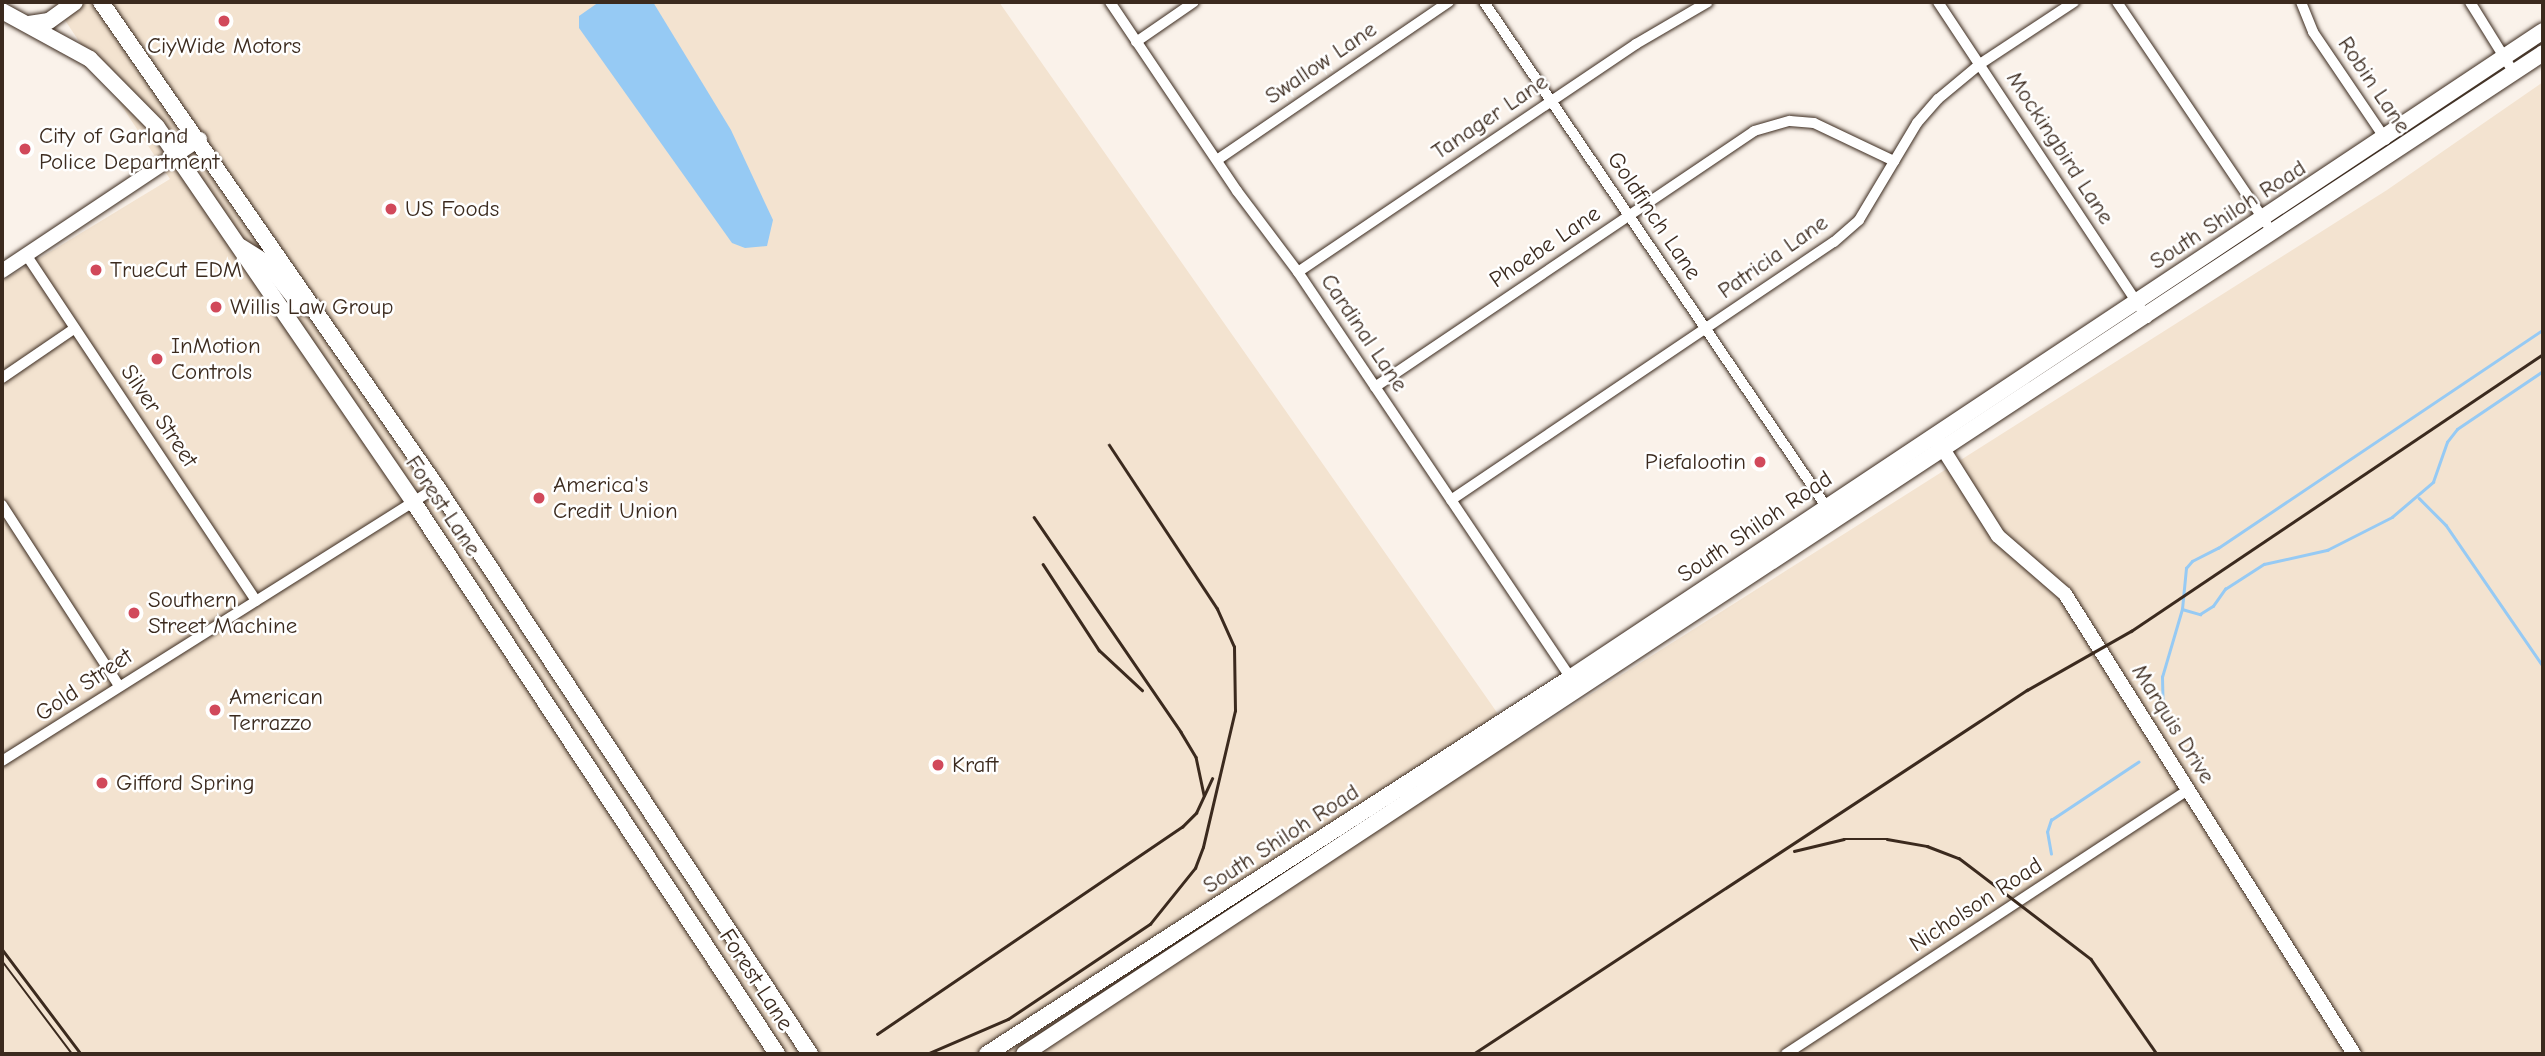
<!DOCTYPE html>
<html>
<head>
<meta charset="utf-8">
<style>
	body { margin:0 }
	#map { position:relative; width:2545px; height:1056px; overflow:hidden; background:#faf2ea; font-family:"Comic Neue",sans-serif }
	div>[style] { position:absolute }
	.built>* { inset:0; background:#f3e3d0 }
	.water>* { inset:0; background:#96caf4 }
	.stream>* { height:2.5px; margin:-1.25px; padding:0 1.25px; transform-origin:1.25px; border-radius:1.25px; background:#96caf4 }
	.roads { filter:drop-shadow(0 0 2px #3b2a1e) drop-shadow(0 0 2px #3b2a1e) }
	.minor>* { height:10px; margin:-5px; padding:0 5px; transform-origin:5px; border-radius:5px; background:#fff }
	.tertiary>* { height:14px; margin:-7px; padding:0 7px; transform-origin:7px; border-radius:7px; background:#fff }
	.secondary>* { height:16px; margin:-8px; padding:0 8px; transform-origin:8px; border-radius:8px; background:#fff }
	.tram>* { height:2px; margin:-1px; padding:0 1px; transform-origin:1px; border-radius:1px; background:#3b2a1e }
	.rail>* { height:2.5px; margin:-1.25px; padding:0 1.25px; transform-origin:1.25px; border-radius:1.25px; background:#3b2a1e }
	.dots>* { width:19px; height:19px; translate:-50% -50%; box-sizing:border-box; border:4px solid #fff; border-radius:50% }
	span { translate:-50% -50%; white-space:nowrap; text-align:center; line-height:1.15; -webkit-text-stroke:5px #fff; paint-order:stroke }
	.poi-label { font-size:23px; color:#3b2a1e }
	.left { translate:0 -50%; text-align:left }
	.right { translate:-100% -50%; text-align:right }
	.street-label { font-size:23px; color:#3b2a1e }
	.frame { position:absolute; inset:0; border:4px solid #3b2a1e; pointer-events:none }
</style>
</head>
<body>
<div id="map">
	<div class="built">
		<div style="clip-path:polygon(53px 2px,999px 2px,1517px 741px,2387px 190px,2543px 82px,2543px 1054px,2px 1054px,2px 281px,170px 179px)"></div>
	</div>
	<div class="water">
		<div style="clip-path:polygon(599px 2px,653px 2px,731px 130px,773px 220px,767px 246px,745px 248px,732px 243px,579px 28px,579px 16px)"></div>
	</div>
	<div class="stream">
		<div style="left:2419px;top:498px;width:38px;rotate:45deg"></div>
		<div style="left:2446px;top:525px;width:171px;rotate:55.5deg"></div>
		<div style="left:2182px;top:609px;width:19px;rotate:16deg"></div>
		<div style="left:2200px;top:614px;width:15px;rotate:-32deg"></div>
		<div style="left:2213px;top:606px;width:21px;rotate:-55deg"></div>
		<div style="left:2225px;top:589px;width:46px;rotate:-32.7deg"></div>
		<div style="left:2264px;top:564px;width:65px;rotate:-12.5deg"></div>
		<div style="left:2327px;top:550px;width:73px;rotate:-26.9deg"></div>
		<div style="left:2392px;top:517px;width:54px;rotate:-40.5deg"></div>
		<div style="left:2433px;top:482px;width:42px;rotate:-70.7deg"></div>
		<div style="left:2447px;top:442px;width:16px;rotate:-52deg"></div>
		<div style="left:2457px;top:429px;width:104px;rotate:-34deg"></div>
		<div style="left:2163px;top:721px;width:44px;rotate:-91.3deg"></div>
		<div style="left:2162px;top:677px;width:71px;rotate:-73.6deg"></div>
		<div style="left:2182px;top:609px;width:41px;rotate:-84.4deg"></div>
		<div style="left:2186px;top:568px;width:9px;rotate:-49deg"></div>
		<div style="left:2192px;top:561px;width:29px;rotate:-27deg"></div>
		<div style="left:2218px;top:548px;width:391px;rotate:-33.9deg"></div>
		<div style="left:2051px;top:854px;width:22px;rotate:-100deg"></div>
		<div style="left:2047px;top:832px;width:13px;rotate:-72deg"></div>
		<div style="left:2051px;top:820px;width:105px;rotate:-33.7deg"></div>
	</div>
	<div class="roads">
		<div class="minor">
			<div style="left:1110px;top:2px;width:228px;rotate:56.1deg"></div>
			<div style="left:1237px;top:191px;width:101px;rotate:53deg"></div>
			<div style="left:1298px;top:272px;width:494px;rotate:56.1deg"></div>
			<div style="left:1484px;top:2px;width:616px;rotate:55.85deg"></div>
			<div style="left:1938px;top:2px;width:379px;rotate:56.5deg"></div>
			<div style="left:2117px;top:2px;width:267px;rotate:56deg"></div>
			<div style="left:2301px;top:2px;width:32px;rotate:68deg"></div>
			<div style="left:2313px;top:32px;width:130px;rotate:55.9deg"></div>
			<div style="left:2470px;top:2px;width:84px;rotate:58.2deg"></div>
			<div style="left:1136px;top:42px;width:70px;rotate:-34.6deg"></div>
			<div style="left:1217px;top:160px;width:281px;rotate:-34.3deg"></div>
			<div style="left:27px;top:256px;width:414px;rotate:56.4deg"></div>
			<div style="left:1298px;top:272px;width:408px;rotate:-34deg"></div>
			<div style="left:1636px;top:44px;width:83px;rotate:-30.3deg"></div>
			<div style="left:2px;top:378px;width:88px;rotate:-34.4deg"></div>
			<div style="left:1375px;top:387px;width:457px;rotate:-34deg"></div>
			<div style="left:1754px;top:131px;width:37px;rotate:-16deg"></div>
			<div style="left:1790px;top:121px;width:24px;rotate:5deg"></div>
			<div style="left:1814px;top:123px;width:89px;rotate:25.4deg"></div>
			<div style="left:1451px;top:500px;width:462px;rotate:-34deg"></div>
			<div style="left:1834px;top:242px;width:33px;rotate:-41deg"></div>
			<div style="left:1859px;top:220px;width:113px;rotate:-59.1deg"></div>
			<div style="left:1917px;top:123px;width:32px;rotate:-49deg"></div>
			<div style="left:1938px;top:99px;width:55px;rotate:-39.8deg"></div>
			<div style="left:1980px;top:64px;width:113px;rotate:-33.4deg"></div>
			<div style="left:2px;top:505px;width:216px;rotate:57.1deg"></div>
			<div style="left:2px;top:761px;width:514px;rotate:-32.21deg"></div>
			<div style="left:1786px;top:1054px;width:481px;rotate:-33.3deg"></div>
		</div>
		<div class="tertiary">
			<div style="left:2px;top:271px;width:238px;rotate:-33.7deg"></div>
			<div style="left:1938px;top:441px;width:112px;rotate:57.7deg"></div>
			<div style="left:1998px;top:536px;width:89px;rotate:40.9deg"></div>
			<div style="left:2065px;top:594px;width:543px;rotate:57.86deg"></div>
		</div>
		<div class="secondary">
			<div style="left:101px;top:2px;width:590px;rotate:55.29deg"></div>
			<div style="left:437px;top:487px;width:679px;rotate:56.66deg"></div>
			<div style="left:2px;top:11px;width:100px;rotate:28.6deg"></div>
			<div style="left:90px;top:59px;width:95px;rotate:45.4deg"></div>
			<div style="left:157px;top:127px;width:455px;rotate:55.6deg"></div>
			<div style="left:414px;top:503px;width:660px;rotate:56.62deg"></div>
			<div style="left:29px;top:24px;width:20px;rotate:-9deg"></div>
			<div style="left:49px;top:21px;width:32px;rotate:-36deg"></div>
			<div style="left:241px;top:247px;width:32px;rotate:32deg"></div>
			<div style="left:268px;top:264px;width:52px;rotate:52deg"></div>
			<div style="left:300px;top:305px;width:16px;rotate:14deg"></div>
			<div style="left:987px;top:1054px;width:694px;rotate:-32.82deg"></div>
			<div style="left:1570px;top:678px;width:1168px;rotate:-33.62deg"></div>
			<div style="left:1024px;top:1054px;width:1819px;rotate:-33.38deg"></div>
		</div>
	</div>
	<div class="tram">
		<div style="left:2px;top:961px;width:116px;rotate:53deg"></div>
	</div>
	<div class="rail">
		<div style="left:1034px;top:517px;width:260px;rotate:55.6deg"></div>
		<div style="left:1181px;top:732px;width:29px;rotate:59deg"></div>
		<div style="left:1196px;top:757px;width:39px;rotate:78deg"></div>
		<div style="left:1043px;top:564px;width:103px;rotate:56.9deg"></div>
		<div style="left:1099px;top:650px;width:59px;rotate:42.9deg"></div>
		<div style="left:1794px;top:851px;width:51px;rotate:-13.5deg"></div>
		<div style="left:1844px;top:839px;width:43px"></div>
		<div style="left:1887px;top:839px;width:41px;rotate:9.9deg"></div>
		<div style="left:1927px;top:846px;width:34px;rotate:21deg"></div>
		<div style="left:1959px;top:858px;width:166px;rotate:37.4deg"></div>
		<div style="left:2091px;top:959px;width:116px;rotate:55.2deg"></div>
		<div style="left:2px;top:949px;width:131px;rotate:53deg"></div>
		<div style="left:877px;top:1034px;width:369px;rotate:-34.2deg"></div>
		<div style="left:1182px;top:827px;width:20px;rotate:-45deg"></div>
		<div style="left:1196px;top:813px;width:38px;rotate:-65deg"></div>
		<div style="left:927px;top:1054px;width:88px;rotate:-23.4deg"></div>
		<div style="left:1008px;top:1019px;width:171px;rotate:-33.8deg"></div>
		<div style="left:1150px;top:924px;width:72px;rotate:-51.2deg"></div>
		<div style="left:1195px;top:868px;width:22px;rotate:-69deg"></div>
		<div style="left:1203px;top:847px;width:140px;rotate:-76.8deg"></div>
		<div style="left:1235px;top:711px;width:64px;rotate:-90.9deg"></div>
		<div style="left:1234px;top:647px;width:42px;rotate:-114.1deg"></div>
		<div style="left:1217px;top:609px;width:196px;rotate:-123.4deg"></div>
		<div style="left:1473px;top:1054px;width:663px;rotate:-33.31deg"></div>
		<div style="left:2027px;top:690px;width:120px;rotate:-29.6deg"></div>
		<div style="left:2131px;top:631px;width:496px;rotate:-33.9deg"></div>
	</div>
	<div class="dots">
		<div style="left:224px;top:21px;background:#d1495b"></div>
		<div style="left:25px;top:149px;background:#d1495b"></div>
		<div style="left:391px;top:209px;background:#d1495b"></div>
		<div style="left:96px;top:270px;background:#d1495b"></div>
		<div style="left:216px;top:307px;background:#d1495b"></div>
		<div style="left:157px;top:359px;background:#d1495b"></div>
		<div style="left:1760px;top:462px;background:#d1495b"></div>
		<div style="left:539px;top:498px;background:#d1495b"></div>
		<div style="left:134px;top:613px;background:#d1495b"></div>
		<div style="left:215px;top:710px;background:#d1495b"></div>
		<div style="left:938px;top:765px;background:#d1495b"></div>
		<div style="left:102px;top:783px;background:#d1495b"></div>
	</div>
	<div class="poi-label">
		<span style="left:224px;top:46px">CiyWide Motors</span>
		<span class="left" style="left:39px;top:149px">City of Garland<br>Police Department</span>
		<span class="left" style="left:405px;top:209px">US Foods</span>
		<span class="left" style="left:110px;top:270px">TrueCut EDM</span>
		<span class="left" style="left:230px;top:307px">Willis Law Group</span>
		<span class="left" style="left:171px;top:359px">InMotion<br>Controls</span>
		<span class="right" style="left:1746px;top:462px">Piefalootin</span>
		<span class="left" style="left:553px;top:498px">America's<br>Credit Union</span>
		<span class="left" style="left:148px;top:613px">Southern<br>Street Machine</span>
		<span class="left" style="left:229px;top:710px">American<br>Terrazzo</span>
		<span class="left" style="left:952px;top:765px">Kraft</span>
		<span class="left" style="left:116px;top:783px">Gifford Spring</span>
	</div>
	<div class="street-label">
		<span style="left:1321px;top:63px;rotate:-34deg">Swallow Lane</span>
		<span style="left:2374px;top:85px;rotate:56deg">Robin Lane</span>
		<span style="left:1490px;top:117px;rotate:-34deg">Tanager Lane</span>
		<span style="left:2060px;top:148px;rotate:57deg">Mockingbird Lane</span>
		<span style="left:2228px;top:215px;rotate:-33deg">South Shiloh Road</span>
		<span style="left:1654px;top:216px;rotate:56deg">Goldfinch Lane</span>
		<span style="left:1545px;top:247px;rotate:-34deg">Phoebe Lane</span>
		<span style="left:1773px;top:257px;rotate:-35deg">Patricia Lane</span>
		<span style="left:1364px;top:333px;rotate:56deg">Cardinal Lane</span>
		<span style="left:159px;top:416px;rotate:56deg">Silver Street</span>
		<span style="left:443px;top:506px;rotate:56deg">Forest Lane</span>
		<span style="left:1755px;top:527px;rotate:-34deg">South Shiloh Road</span>
		<span style="left:84px;top:685px;rotate:-34deg">Gold Street</span>
		<span style="left:2173px;top:724px;rotate:58deg">Marquis Drive</span>
		<span style="left:1281px;top:839px;rotate:-33deg">South Shiloh Road</span>
		<span style="left:1976px;top:905px;rotate:-33deg">Nicholson Road</span>
		<span style="left:756px;top:980px;rotate:57deg">Forest Lane</span>
	</div>
	<div class="frame"></div>
</div>
</body>
</html>
